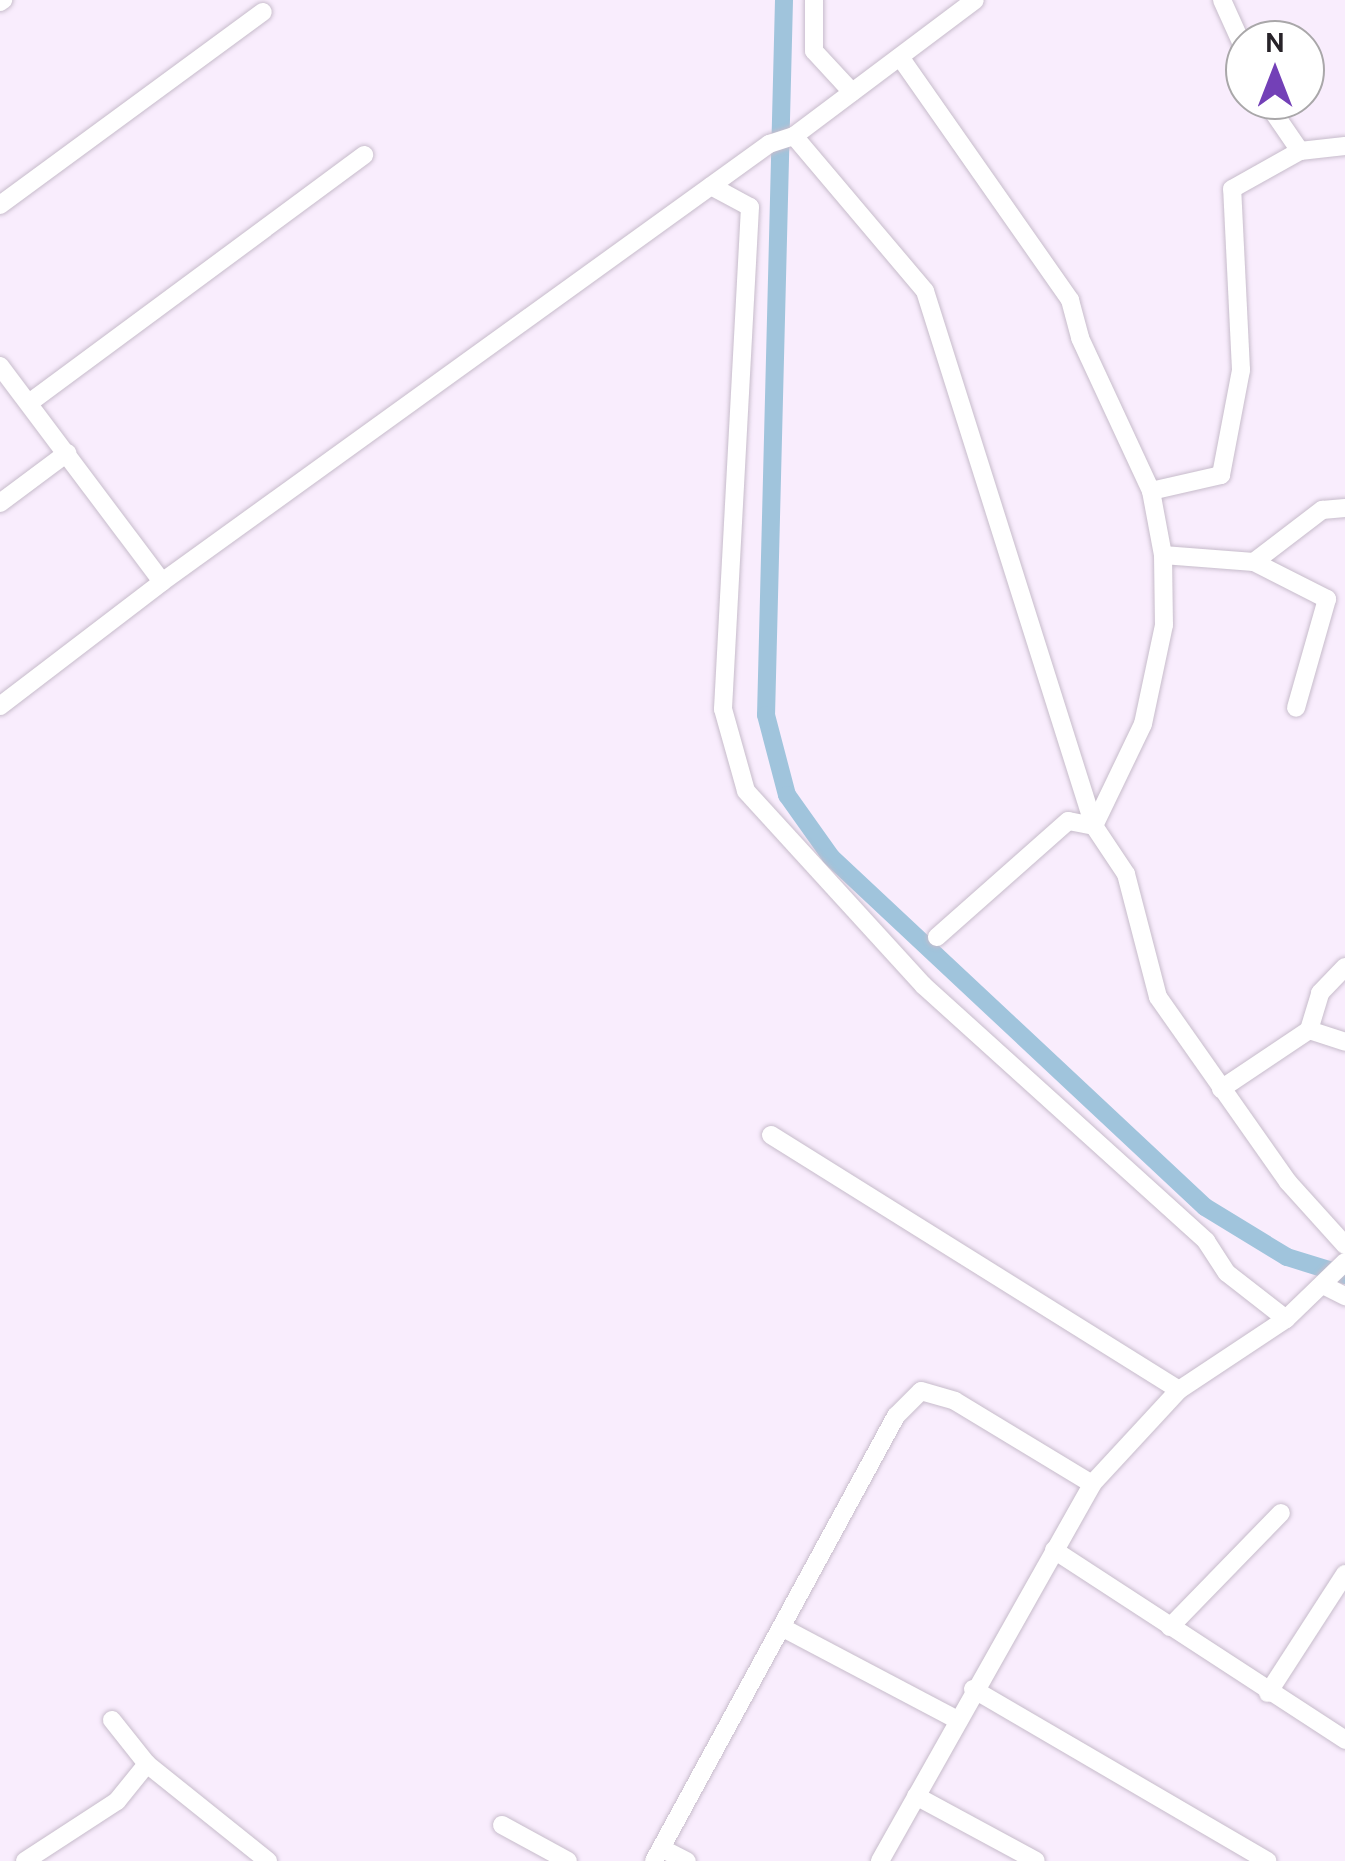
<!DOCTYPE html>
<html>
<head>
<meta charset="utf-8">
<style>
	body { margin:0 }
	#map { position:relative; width:1345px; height:1861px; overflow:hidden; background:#f9edfd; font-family:Cabin,sans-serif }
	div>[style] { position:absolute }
	.canal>* { height:18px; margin:-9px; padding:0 9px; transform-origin:9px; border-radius:9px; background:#a0c4dc }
	.roads { filter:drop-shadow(0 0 2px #c7bccb) drop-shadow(0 0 2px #c7bccb) }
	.minor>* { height:18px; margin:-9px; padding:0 9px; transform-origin:9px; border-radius:9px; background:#fff }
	span { translate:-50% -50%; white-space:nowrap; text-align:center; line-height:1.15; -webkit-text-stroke:8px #fff; paint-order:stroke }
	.north { position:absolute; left:1225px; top:20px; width:100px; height:100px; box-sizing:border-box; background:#fff; border:2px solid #a9a7a9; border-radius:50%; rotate:0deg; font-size:28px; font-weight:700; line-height:40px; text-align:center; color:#282329 }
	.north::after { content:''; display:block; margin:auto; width:35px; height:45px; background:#7340b7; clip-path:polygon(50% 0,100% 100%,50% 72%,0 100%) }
</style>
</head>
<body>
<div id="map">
	<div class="canal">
		<div style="left:784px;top:0;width:715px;rotate:91.44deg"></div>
		<div style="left:766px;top:715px;width:83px;rotate:75.3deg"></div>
		<div style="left:787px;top:795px;width:76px;rotate:54.6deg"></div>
		<div style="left:831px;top:857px;width:512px;rotate:43.1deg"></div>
		<div style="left:1205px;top:1207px;width:96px;rotate:31.4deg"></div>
		<div style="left:1287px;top:1257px;width:61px;rotate:17.2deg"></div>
	</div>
	<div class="roads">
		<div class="minor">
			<div style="left:814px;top:0;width:51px;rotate:90deg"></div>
			<div style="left:814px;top:51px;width:56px;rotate:47.2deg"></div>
			<div style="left:1222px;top:0;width:56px;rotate:65.7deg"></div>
			<div style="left:0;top:2px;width:4px;rotate:-34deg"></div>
			<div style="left:900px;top:57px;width:297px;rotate:55deg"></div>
			<div style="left:1070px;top:300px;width:39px;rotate:75deg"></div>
			<div style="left:1080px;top:338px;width:169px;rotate:65.1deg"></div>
			<div style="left:1151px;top:491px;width:65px;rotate:79.4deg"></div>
			<div style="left:1163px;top:555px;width:70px;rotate:89.2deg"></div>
			<div style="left:1164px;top:625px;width:101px;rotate:102deg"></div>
			<div style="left:1143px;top:724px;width:113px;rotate:115.7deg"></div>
			<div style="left:1094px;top:826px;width:26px;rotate:-169deg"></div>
			<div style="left:1068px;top:821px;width:175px;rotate:138.5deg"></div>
			<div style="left:1265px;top:100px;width:62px;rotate:55.5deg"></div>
			<div style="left:794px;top:136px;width:203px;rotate:49.8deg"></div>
			<div style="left:925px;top:291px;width:561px;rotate:72.47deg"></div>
			<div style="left:1094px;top:826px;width:58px;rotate:56.3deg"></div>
			<div style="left:1126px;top:874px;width:127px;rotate:75.4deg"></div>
			<div style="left:1158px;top:997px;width:226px;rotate:54.9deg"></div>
			<div style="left:1288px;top:1182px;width:85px;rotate:47.9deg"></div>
			<div style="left:711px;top:186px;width:44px;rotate:28.3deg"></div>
			<div style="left:750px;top:207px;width:503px;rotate:93.08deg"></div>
			<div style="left:723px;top:709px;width:85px;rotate:74.3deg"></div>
			<div style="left:746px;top:791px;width:263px;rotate:47.6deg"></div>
			<div style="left:923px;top:985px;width:382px;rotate:42.1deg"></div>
			<div style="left:1206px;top:1241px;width:38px;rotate:57deg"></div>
			<div style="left:1227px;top:1273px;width:75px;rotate:37.9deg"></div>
			<div style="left:0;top:205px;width:326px;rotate:-36.3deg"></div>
			<div style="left:0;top:366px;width:270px;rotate:53.1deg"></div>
			<div style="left:29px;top:403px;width:417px;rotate:-36.5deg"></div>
			<div style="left:1151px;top:491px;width:72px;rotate:-12.9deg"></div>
			<div style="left:1221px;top:475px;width:107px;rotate:-79.2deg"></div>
			<div style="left:1241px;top:370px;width:181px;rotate:-92.8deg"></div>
			<div style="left:1232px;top:189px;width:78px;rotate:-29.2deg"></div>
			<div style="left:1300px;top:151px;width:45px;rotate:-6.3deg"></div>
			<div style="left:0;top:503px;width:84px;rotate:-36.7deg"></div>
			<div style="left:1163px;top:555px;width:91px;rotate:4.4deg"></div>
			<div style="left:1254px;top:562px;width:82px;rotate:26.9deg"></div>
			<div style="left:1327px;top:599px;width:113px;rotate:105.9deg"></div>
			<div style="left:1254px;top:562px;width:86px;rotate:-37.4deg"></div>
			<div style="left:1322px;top:510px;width:23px;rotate:-5deg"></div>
			<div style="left:0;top:706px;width:204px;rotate:-37.4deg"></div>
			<div style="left:162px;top:582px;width:749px;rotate:-35.81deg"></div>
			<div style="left:769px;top:144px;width:26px;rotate:-18deg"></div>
			<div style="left:794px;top:136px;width:226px;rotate:-36.9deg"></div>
			<div style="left:1309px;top:1030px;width:38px;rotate:18deg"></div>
			<div style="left:1221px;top:1089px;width:106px;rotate:-33.8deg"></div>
			<div style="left:1309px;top:1030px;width:39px;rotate:-73deg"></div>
			<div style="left:1320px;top:993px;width:36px;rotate:-46deg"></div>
			<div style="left:771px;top:1135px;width:481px;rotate:32deg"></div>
			<div style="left:1323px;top:1285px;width:25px;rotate:27deg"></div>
			<div style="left:1054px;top:1550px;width:348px;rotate:33.1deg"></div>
			<div style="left:1170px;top:1627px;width:159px;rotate:-45.8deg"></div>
			<div style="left:785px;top:1629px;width:193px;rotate:27.8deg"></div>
			<div style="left:973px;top:1689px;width:341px;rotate:30.3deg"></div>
			<div style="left:1268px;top:1693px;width:142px;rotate:-57.1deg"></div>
			<div style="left:112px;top:1720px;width:56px;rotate:51.5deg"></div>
			<div style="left:147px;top:1764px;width:155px;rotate:38.7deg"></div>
			<div style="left:916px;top:1796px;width:136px;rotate:28.4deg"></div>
			<div style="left:502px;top:1825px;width:75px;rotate:28.6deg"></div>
			<div style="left:661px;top:1848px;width:29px;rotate:27deg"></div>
			<div style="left:25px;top:1861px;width:110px;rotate:-33.1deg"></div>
			<div style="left:117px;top:1801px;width:48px;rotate:-51deg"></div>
			<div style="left:654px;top:1861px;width:507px;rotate:-61.46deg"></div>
			<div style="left:896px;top:1416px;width:35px;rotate:-45deg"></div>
			<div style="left:921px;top:1391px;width:35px;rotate:16deg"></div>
			<div style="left:955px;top:1401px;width:160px;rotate:31.2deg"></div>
			<div style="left:880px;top:1861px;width:433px;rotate:-60.6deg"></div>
			<div style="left:1092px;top:1484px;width:128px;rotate:-47.2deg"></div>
			<div style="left:1179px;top:1390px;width:128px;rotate:-33.6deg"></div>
			<div style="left:1286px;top:1319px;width:82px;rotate:-44deg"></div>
		</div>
	</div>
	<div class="north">N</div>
</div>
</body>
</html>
